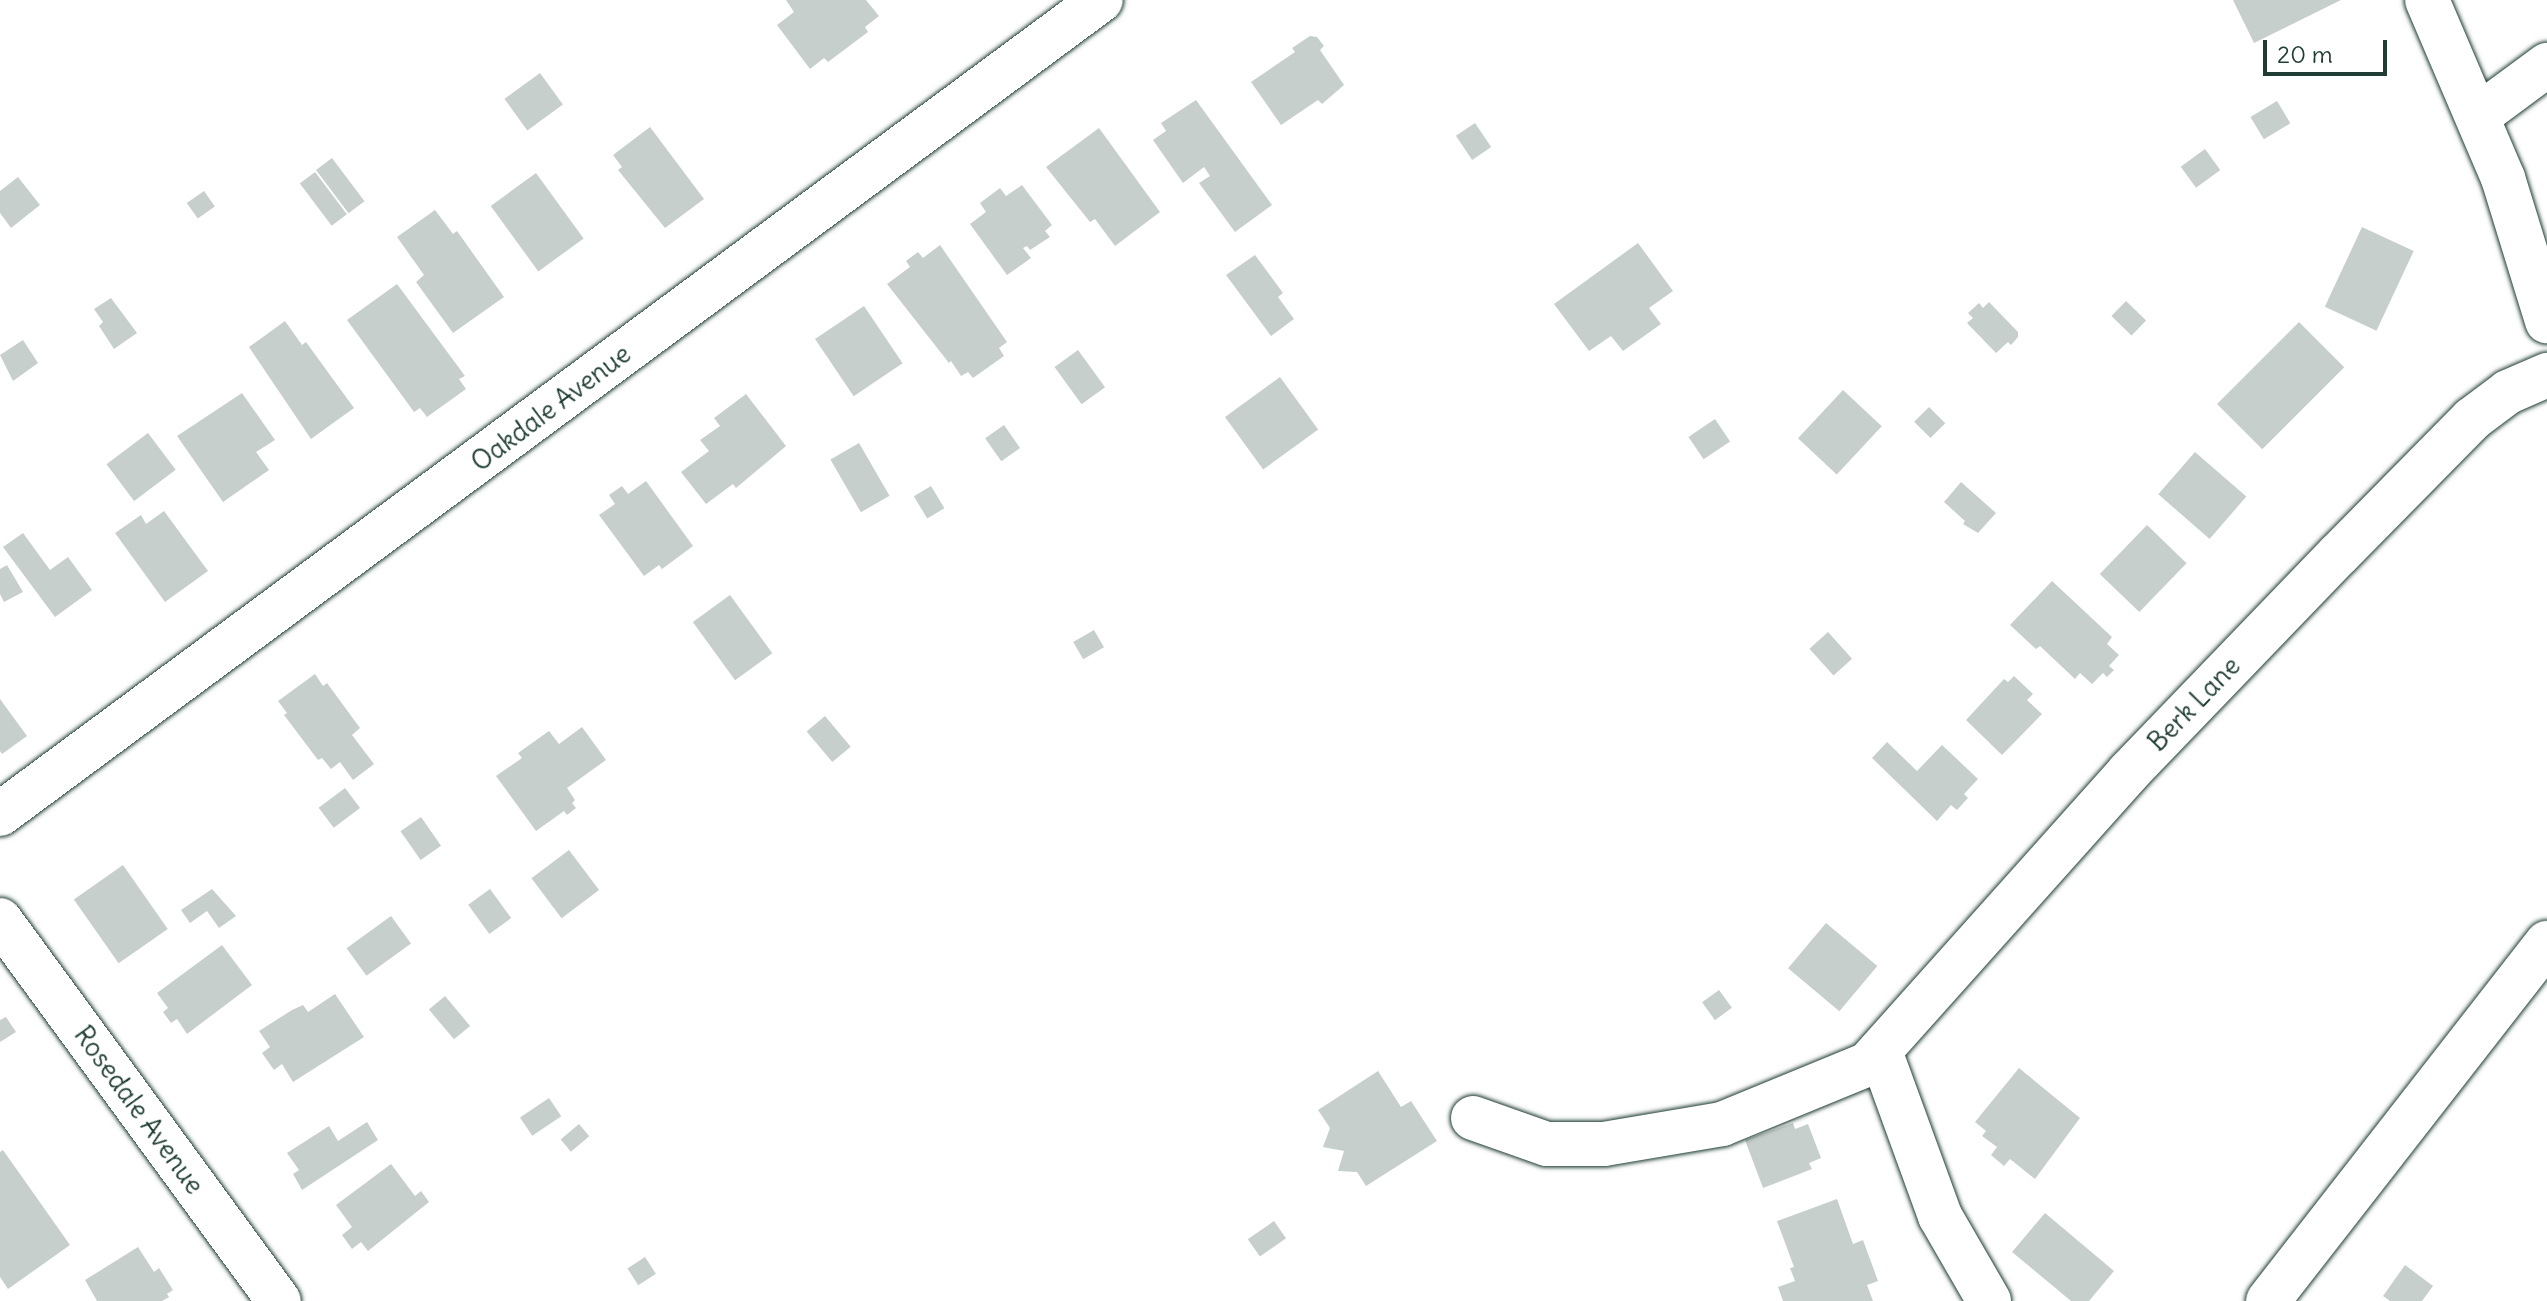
<!DOCTYPE html>
<html>
<head>
<meta charset="utf-8">
<style>
	body { margin:0 }
	#map { position:relative; width:2547px; height:1301px; overflow:hidden; background:#fff; font-family:Delius,sans-serif }
	div>[style] { position:absolute }
	.building>* { inset:0; background:#c7cfcc; transform-origin:0 0 }
	.roads { filter:drop-shadow(0 0 2px #1f3d34) drop-shadow(0 0 2px #1f3d34) }
	.minor>* { height:44px; margin:-22px; padding:0 22px; transform-origin:22px; border-radius:22px; background:#fff }
	span { translate:-50% -50%; white-space:nowrap; text-align:center; line-height:1.15; -webkit-text-stroke:6px #fff; paint-order:stroke }
	.street-label { font-size:26px; color:#1f3d34 }
	.scale { position:absolute; left:2263px; top:40px; width:124px; height:36px; box-sizing:border-box; border:4px solid #1f3d34; border-top:0; padding-left:10px; font-size:24px; line-height:28px; white-space:nowrap; color:#1f3d34; -webkit-text-stroke:6px #fff; paint-order:stroke }
</style>
</head>
<body>
<div id="map">
	<div class="building">
		<div style="clip-path:polygon(786px 0,866px 0,879px 16px,865px 27px,868px 32px,828px 62px,824px 58px,810px 69px,777px 25px,794px 12px)"></div>
		<div style="clip-path:polygon(2233px 0,2341px 0,2254px 43px)"></div>
		<div style="clip-path:polygon(1310px 36px,1317px 37px,1324px 46px,1320px 50px,1344px 85px,1322px 104px,1318px 100px,1281px 125px,1251px 82px,1295px 52px,1292px 48px)"></div>
		<div style="left:540px;top:73px;width:39px;height:44px;rotate:54deg"></div>
		<div style="clip-path:polygon(1196px 100px,1272px 205px,1235px 232px,1199px 183px,1210px 176px,1204px 167px,1183px 183px,1153px 140px,1166px 131px,1161px 123px)"></div>
		<div style="left:2277px;top:101px;width:26px;height:31px;rotate:59deg"></div>
		<div style="left:1475px;top:123px;width:29px;height:23px;rotate:56deg"></div>
		<div style="clip-path:polygon(650px 127px,704px 199px,665px 228px,618px 170px,622px 167px,613px 155px)"></div>
		<div style="clip-path:polygon(1099px 128px,1160px 212px,1115px 246px,1095px 219px,1090px 222px,1046px 167px)"></div>
		<div style="left:2205px;top:149px;width:26px;height:30px;rotate:54deg"></div>
		<div style="left:332px;top:158px;width:54px;height:20px;rotate:53deg"></div>
		<div style="left:315px;top:172px;width:53px;height:19px;rotate:53deg"></div>
		<div style="left:536px;top:173px;width:81px;height:56px;rotate:54deg"></div>
		<div style="clip-path:polygon(18px 177px,40px 205px,11px 228px,0 213px,0 191px)"></div>
		<div style="clip-path:polygon(1022px 185px,1052px 225px,1045px 231px,1050px 237px,1030px 250px,1027px 246px,1023px 248px,1031px 258px,1007px 275px,970px 224px,986px 212px,980px 203px,1000px 188px,1006px 196px)"></div>
		<div style="left:204px;top:191px;width:19px;height:21px;rotate:55deg"></div>
		<div style="clip-path:polygon(435px 210px,453px 234px,457px 231px,504px 297px,453px 333px,416px 282px,424px 275px,397px 237px)"></div>
		<div style="left:2362px;top:227px;width:57px;height:88px;rotate:25deg"></div>
		<div style="clip-path:polygon(1638px 243px,1673px 291px,1649px 308px,1661px 324px,1623px 351px,1611px 336px,1589px 351px,1554px 304px)"></div>
		<div style="clip-path:polygon(940px 245px,1007px 342px,999px 348px,1004px 356px,973px 378px,968px 372px,961px 376px,951px 361px,949px 363px,887px 284px,910px 267px,906px 261px,918px 252px,923px 258px)"></div>
		<div style="clip-path:polygon(1255px 255px,1283px 293px,1278px 297px,1294px 319px,1271px 336px,1226px 275px)"></div>
		<div style="clip-path:polygon(397px 284px,465px 376px,459px 379px,466px 389px,427px 417px,420px 408px,414px 412px,347px 320px)"></div>
		<div style="clip-path:polygon(111px 298px,137px 333px,114px 349px,99px 326px,103px 322px,94px 309px)"></div>
		<div style="left:2126px;top:301px;width:28px;height:21px;rotate:44deg"></div>
		<div style="clip-path:polygon(1989px 302px,2018px 332px,2018px 337px,2011px 345px,2008px 342px,1996px 353px,1967px 323px,1973px 318px,1968px 313px,1979px 303px,1983px 308px)"></div>
		<div style="left:864px;top:306px;width:69px;height:59px;rotate:56deg"></div>
		<div style="clip-path:polygon(285px 321px,302px 345px,306px 342px,354px 408px,311px 439px,249px 347px)"></div>
		<div style="left:2299px;top:322px;width:64px;height:116px;rotate:45deg"></div>
		<div style="clip-path:polygon(23px 340px,38px 363px,13px 381px,0 355px)"></div>
		<div style="left:1078px;top:350px;width:46px;height:29px;rotate:54deg"></div>
		<div style="left:1280px;top:377px;width:65px;height:68px;rotate:54deg"></div>
		<div style="left:1843px;top:390px;width:53px;height:66px;rotate:43deg"></div>
		<div style="clip-path:polygon(242px 393px,275px 440px,256px 452px,269px 470px,223px 502px,177px 436px)"></div>
		<div style="clip-path:polygon(746px 394px,786px 446px,736px 488px,733px 484px,706px 504px,681px 472px,709px 451px,700px 440px,720px 426px,714px 418px)"></div>
		<div style="left:1929px;top:407px;width:23px;height:21px;rotate:45deg"></div>
		<div style="left:1715px;top:419px;width:27px;height:32px;rotate:56deg"></div>
		<div style="left:1004px;top:425px;width:28px;height:23px;rotate:55deg"></div>
		<div style="left:148px;top:433px;width:46px;height:52px;rotate:53deg"></div>
		<div style="left:859px;top:443px;width:61px;height:33px;rotate:60deg"></div>
		<div style="left:2195px;top:452px;width:68px;height:56px;rotate:41deg"></div>
		<div style="clip-path:polygon(646px 481px,693px 546px,662px 569px,659px 565px,644px 576px,599px 515px,615px 504px,609px 495px,622px 486px,628px 494px)"></div>
		<div style="clip-path:polygon(1961px 482px,1996px 513px,1978px 533px,1963px 524px,1965px 521px,1944px 502px)"></div>
		<div style="left:931px;top:486px;width:26px;height:20px;rotate:59deg"></div>
		<div style="clip-path:polygon(164px 511px,208px 571px,165px 602px,115px 533px,141px 515px,146px 524px)"></div>
		<div style="left:2147px;top:525px;width:55px;height:68px;rotate:44deg"></div>
		<div style="clip-path:polygon(23px 533px,50px 570px,68px 557px,92px 590px,55px 617px,3px 547px)"></div>
		<div style="clip-path:polygon(7px 565px,23px 592px,4px 602px,0 594px,0 569px)"></div>
		<div style="clip-path:polygon(2052px 581px,2112px 637px,2107px 644px,2119px 655px,2109px 666px,2114px 670px,2107px 677px,2103px 673px,2092px 684px,2080px 673px,2075px 679px,2040px 646px,2036px 649px,2010px 625px)"></div>
		<div style="left:730px;top:595px;width:72px;height:46px;rotate:54deg"></div>
		<div style="left:1094px;top:630px;width:20px;height:24px;rotate:60deg"></div>
		<div style="left:1828px;top:632px;width:36px;height:25px;rotate:48deg"></div>
		<div style="clip-path:polygon(315px 674px,323px 686px,327px 683px,360px 728px,352px 735px,374px 764px,353px 780px,340px 762px,331px 769px,322px 758px,318px 760px,284px 715px,287px 713px,278px 701px)"></div>
		<div style="clip-path:polygon(2014px 676px,2033px 694px,2027px 700px,2042px 714px,2002px 755px,1966px 720px,2004px 679px,2008px 682px)"></div>
		<div style="clip-path:polygon(0 699px,27px 736px,2px 754px,0 751px)"></div>
		<div style="left:825px;top:716px;width:40px;height:24px;rotate:50deg"></div>
		<div style="clip-path:polygon(582px 727px,606px 760px,567px 788px,575px 800px,572px 803px,576px 808px,567px 815px,564px 811px,536px 831px,496px 776px,522px 758px,518px 753px,549px 731px,559px 744px)"></div>
		<div style="clip-path:polygon(1887px 742px,1917px 771px,1942px 745px,1978px 779px,1964px 794px,1968px 798px,1957px 810px,1951px 805px,1937px 821px,1872px 758px)"></div>
		<div style="left:345px;top:788px;width:25px;height:33px;rotate:53deg"></div>
		<div style="left:421px;top:817px;width:35px;height:25px;rotate:55deg"></div>
		<div style="left:569px;top:850px;width:50px;height:47px;rotate:53deg"></div>
		<div style="left:123px;top:865px;width:78px;height:60px;rotate:55deg"></div>
		<div style="clip-path:polygon(212px 889px,236px 916px,219px 928px,207px 911px,190px 923px,181px 910px)"></div>
		<div style="left:490px;top:889px;width:36px;height:27px;rotate:54deg"></div>
		<div style="left:391px;top:916px;width:34px;height:55px;rotate:54deg"></div>
		<div style="left:1826px;top:923px;width:67px;height:59px;rotate:40deg"></div>
		<div style="clip-path:polygon(222px 945px,252px 985px,187px 1034px,177px 1019px,171px 1023px,163px 1012px,168px 1008px,157px 993px)"></div>
		<div style="left:1719px;top:990px;width:22px;height:21px;rotate:54deg"></div>
		<div style="clip-path:polygon(335px 994px,364px 1037px,293px 1082px,282px 1064px,274px 1070px,262px 1053px,270px 1047px,259px 1031px,292px 1010px,303px 1005px,308px 1012px)"></div>
		<div style="left:445px;top:996px;width:39px;height:21px;rotate:50deg"></div>
		<div style="clip-path:polygon(6px 1017px,16px 1032px,0 1042px,0 1020px)"></div>
		<div style="clip-path:polygon(2019px 1068px,2080px 1118px,2035px 1179px,2010px 1159px,2004px 1166px,1991px 1155px,1997px 1147px,1982px 1136px,1986px 1131px,1975px 1122px)"></div>
		<div style="clip-path:polygon(1378px 1071px,1401px 1107px,1411px 1101px,1437px 1141px,1366px 1186px,1357px 1172px,1338px 1171px,1344px 1151px,1323px 1147px,1330px 1128px,1318px 1110px)"></div>
		<div style="left:549px;top:1098px;width:22px;height:35px;rotate:56deg"></div>
		<div style="clip-path:polygon(367px 1122px,378px 1140px,302px 1190px,293px 1174px,299px 1170px,287px 1153px,329px 1126px,338px 1141px)"></div>
		<div style="clip-path:polygon(1793px 1123px,1795px 1129px,1808px 1124px,1821px 1158px,1809px 1163px,1812px 1169px,1763px 1188px,1745px 1140px)"></div>
		<div style="left:579px;top:1124px;width:16px;height:24px;rotate:50deg"></div>
		<div style="clip-path:polygon(3px 1150px,70px 1245px,8px 1289px,0 1277px,0 1152px)"></div>
		<div style="clip-path:polygon(391px 1164px,415px 1196px,421px 1191px,429px 1202px,368px 1251px,361px 1242px,352px 1249px,342px 1235px,352px 1227px,336px 1205px)"></div>
		<div style="clip-path:polygon(1837px 1199px,1853px 1244px,1863px 1240px,1878px 1281px,1867px 1285px,1873px 1301px,1783px 1301px,1778px 1287px,1795px 1281px,1790px 1268px,1794px 1267px,1777px 1221px)"></div>
		<div style="clip-path:polygon(2045px 1213px,2114px 1271px,2089px 1301px,2071px 1301px,2012px 1252px)"></div>
		<div style="left:1274px;top:1221px;width:21px;height:32px;rotate:55deg"></div>
		<div style="clip-path:polygon(138px 1247px,154px 1272px,159px 1268px,173px 1290px,167px 1294px,169px 1297px,162px 1301px,97px 1301px,85px 1280px)"></div>
		<div style="left:645px;top:1257px;width:20px;height:21px;rotate:57deg"></div>
		<div style="clip-path:polygon(2405px 1265px,2433px 1286px,2422px 1301px,2390px 1301px,2383px 1296px)"></div>
	</div>
	<div class="roads">
		<div class="minor">
			<div style="left:2427px;top:0;width:194px;rotate:66.9deg"></div>
			<div style="left:2503px;top:178px;width:150px;rotate:72.9deg"></div>
			<div style="left:2478px;top:116px;width:86px;rotate:-36.5deg"></div>
			<div style="left:0;top:814px;width:1369px;rotate:-36.48deg"></div>
			<div style="left:0;top:920px;width:472px;rotate:53.8deg"></div>
			<div style="left:1880px;top:1051px;width:176px;rotate:70deg"></div>
			<div style="left:1940px;top:1216px;width:98px;rotate:60deg"></div>
			<div style="left:1473px;top:1118px;width:78px;rotate:19.4deg"></div>
			<div style="left:1547px;top:1144px;width:57px"></div>
			<div style="left:1604px;top:1144px;width:120px;rotate:-9.6deg"></div>
			<div style="left:1722px;top:1124px;width:158px;rotate:-22.3deg"></div>
			<div style="left:1868px;top:1064px;width:392px;rotate:-48.2deg"></div>
			<div style="left:2129px;top:772px;width:301px;rotate:-46.1deg"></div>
			<div style="left:2338px;top:555px;width:191px;rotate:-45.4deg"></div>
			<div style="left:2472px;top:419px;width:45px;rotate:-36.9deg"></div>
			<div style="left:2508px;top:392px;width:43px;rotate:-23.6deg"></div>
			<div style="left:2268px;top:1301px;width:454px;rotate:-52.1deg"></div>
		</div>
	</div>
	<div class="street-label">
		<span style="left:551px;top:408px;rotate:-37deg">Oakdale Avenue</span>
		<span style="left:2194px;top:704px;rotate:-46deg">Berk Lane</span>
		<span style="left:139px;top:1110px;rotate:54deg">Rosedale Avenue</span>
	</div>
	<div class="scale">20 m</div>
</div>
</body>
</html>
